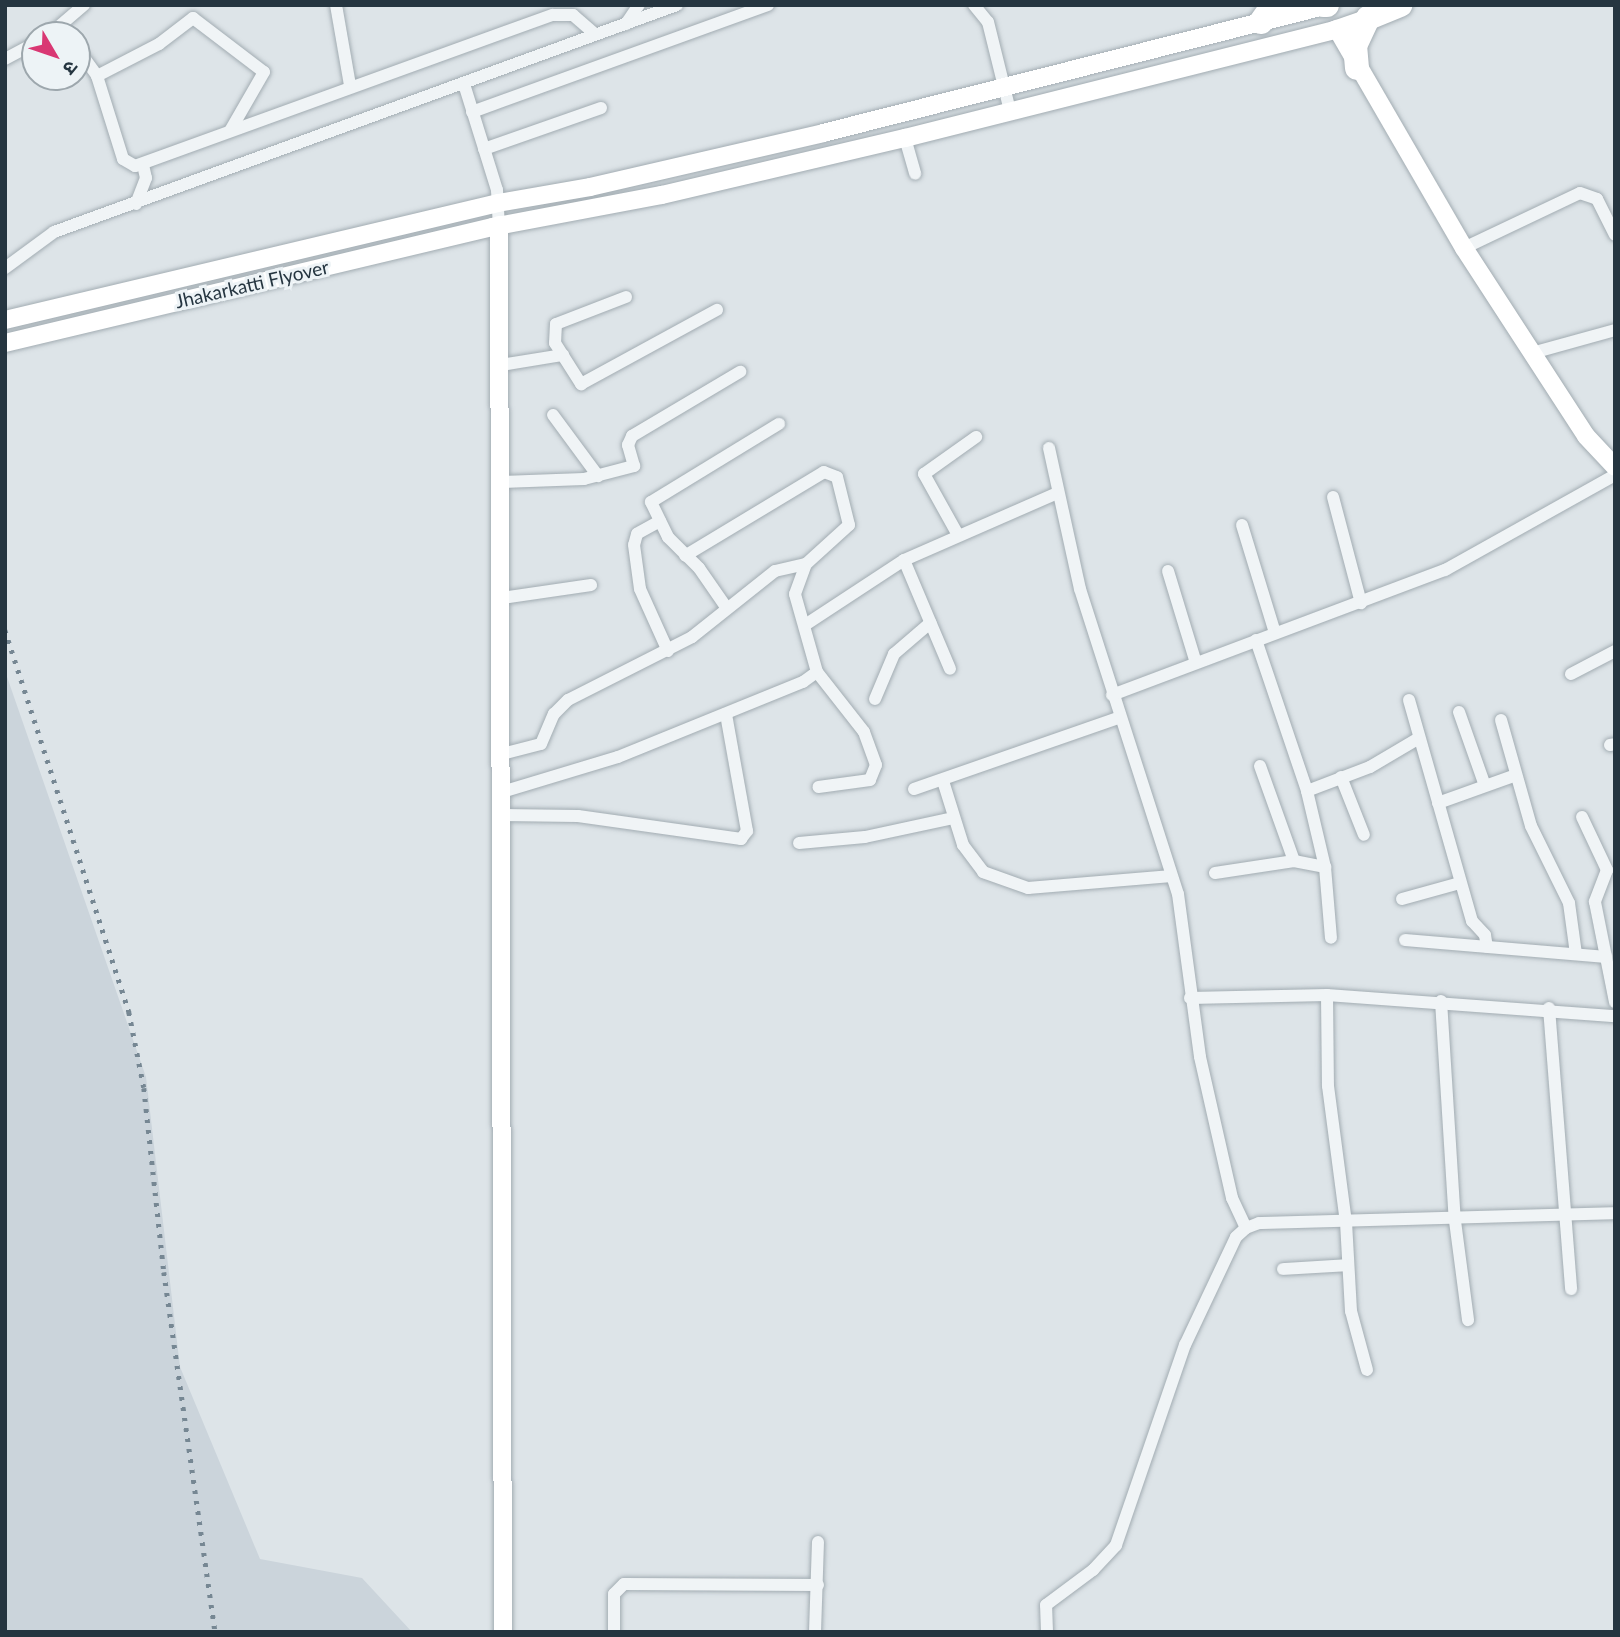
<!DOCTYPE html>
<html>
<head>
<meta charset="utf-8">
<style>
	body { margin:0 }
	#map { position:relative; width:1620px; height:1637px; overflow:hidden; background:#dde4e8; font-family:Lato,"Noto Sans Devanagari",sans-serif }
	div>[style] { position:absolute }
	.built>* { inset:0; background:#cbd4db }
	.roads { filter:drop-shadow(0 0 2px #a2acb2) drop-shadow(0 0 2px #a2acb2) }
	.street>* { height:12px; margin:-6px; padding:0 6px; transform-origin:6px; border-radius:6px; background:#f0f4f6 }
	.secondary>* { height:18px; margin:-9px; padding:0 9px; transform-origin:9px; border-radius:9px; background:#fff }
	.highway>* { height:24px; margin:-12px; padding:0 12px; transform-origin:12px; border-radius:12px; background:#fff }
	.rail>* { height:4.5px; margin-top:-2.25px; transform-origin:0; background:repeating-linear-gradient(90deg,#768793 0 3.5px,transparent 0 10.5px) }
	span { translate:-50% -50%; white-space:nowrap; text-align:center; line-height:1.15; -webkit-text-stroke:6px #edf3f6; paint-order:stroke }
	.street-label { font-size:19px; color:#253540 }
	.frame { position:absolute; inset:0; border:7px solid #253540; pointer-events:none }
	.north { position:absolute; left:21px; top:21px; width:70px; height:70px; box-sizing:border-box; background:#edf3f6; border:2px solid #9da7ad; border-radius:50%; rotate:129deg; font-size:19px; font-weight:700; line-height:28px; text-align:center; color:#253540 }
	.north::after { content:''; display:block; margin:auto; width:24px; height:32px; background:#d93773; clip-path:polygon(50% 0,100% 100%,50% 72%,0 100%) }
</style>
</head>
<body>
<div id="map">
	<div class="built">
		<div style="clip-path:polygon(5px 671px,146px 1077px,180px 1367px,260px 1559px,362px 1578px,412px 1632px,5px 1632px)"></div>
	</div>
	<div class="roads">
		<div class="street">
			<div style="left:336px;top:5px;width:81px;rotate:80.1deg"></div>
			<div style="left:974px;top:5px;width:22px;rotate:51deg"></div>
			<div style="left:988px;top:22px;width:92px;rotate:76.1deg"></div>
			<div style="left:626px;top:24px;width:23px;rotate:-56deg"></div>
			<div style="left:49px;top:35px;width:46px;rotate:-40.6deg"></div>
			<div style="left:77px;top:48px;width:34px;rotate:54deg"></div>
			<div style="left:97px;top:76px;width:87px;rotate:72.6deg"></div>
			<div style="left:123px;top:159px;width:14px;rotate:30deg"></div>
			<div style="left:135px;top:166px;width:444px;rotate:-19.9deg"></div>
			<div style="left:553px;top:15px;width:20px"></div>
			<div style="left:573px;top:15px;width:29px;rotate:41deg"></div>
			<div style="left:5px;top:59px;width:34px;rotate:-28deg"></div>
			<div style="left:97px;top:76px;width:70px;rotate:-27.3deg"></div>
			<div style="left:159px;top:44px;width:43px;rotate:-37.4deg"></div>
			<div style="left:193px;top:18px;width:89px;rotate:37.3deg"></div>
			<div style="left:264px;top:72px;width:68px;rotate:120deg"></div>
			<div style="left:464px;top:84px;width:111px;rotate:72.7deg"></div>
			<div style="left:497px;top:190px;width:35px;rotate:87deg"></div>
			<div style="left:472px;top:112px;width:315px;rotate:-19.9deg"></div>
			<div style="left:905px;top:138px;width:37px;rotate:74deg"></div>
			<div style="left:484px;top:149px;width:124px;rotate:-19.3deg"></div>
			<div style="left:136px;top:204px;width:28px;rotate:-69deg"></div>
			<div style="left:146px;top:178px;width:13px;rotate:-103deg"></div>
			<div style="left:1464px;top:248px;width:128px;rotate:-25.4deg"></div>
			<div style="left:1580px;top:193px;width:18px;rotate:19deg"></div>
			<div style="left:1597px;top:199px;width:40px;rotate:63.4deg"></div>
			<div style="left:5px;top:268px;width:61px;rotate:-36.3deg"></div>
			<div style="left:54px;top:232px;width:663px;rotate:-20.02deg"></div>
			<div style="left:626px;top:297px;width:75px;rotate:158.9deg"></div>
			<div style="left:556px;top:324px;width:19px;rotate:93deg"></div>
			<div style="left:555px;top:343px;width:49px;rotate:57.6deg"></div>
			<div style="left:581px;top:384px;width:155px;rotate:-28.6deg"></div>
			<div style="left:1532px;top:353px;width:86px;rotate:-15.5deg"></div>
			<div style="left:501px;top:365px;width:63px;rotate:-9.2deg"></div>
			<div style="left:553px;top:415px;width:76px;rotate:53.6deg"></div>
			<div style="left:1049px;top:448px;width:144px;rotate:77.6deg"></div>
			<div style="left:1080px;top:589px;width:320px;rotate:72.2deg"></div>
			<div style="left:1178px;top:894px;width:164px;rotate:82.3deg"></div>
			<div style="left:1200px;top:1057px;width:145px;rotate:77.2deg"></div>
			<div style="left:1232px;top:1198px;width:33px;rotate:65deg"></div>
			<div style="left:502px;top:482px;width:82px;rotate:-2.1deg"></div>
			<div style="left:584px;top:479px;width:52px;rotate:-14.6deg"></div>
			<div style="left:634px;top:466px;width:22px;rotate:-106deg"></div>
			<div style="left:628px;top:445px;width:10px;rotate:-66deg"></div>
			<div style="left:632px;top:436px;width:126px;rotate:-30.7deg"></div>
			<div style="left:1333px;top:497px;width:110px;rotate:75.2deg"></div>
			<div style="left:660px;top:521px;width:26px;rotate:151deg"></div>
			<div style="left:637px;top:534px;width:11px;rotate:105deg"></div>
			<div style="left:634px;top:545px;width:44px;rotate:82.2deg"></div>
			<div style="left:640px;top:589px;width:68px;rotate:65.7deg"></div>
			<div style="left:1242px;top:525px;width:113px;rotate:73deg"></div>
			<div style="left:958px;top:535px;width:70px;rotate:-119.1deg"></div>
			<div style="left:924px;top:474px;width:64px;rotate:-35.4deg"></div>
			<div style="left:904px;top:560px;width:118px;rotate:67.1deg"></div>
			<div style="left:1168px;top:571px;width:96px;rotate:73.1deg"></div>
			<div style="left:502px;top:598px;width:90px;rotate:-8.3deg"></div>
			<div style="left:726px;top:607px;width:47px;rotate:-124.7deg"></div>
			<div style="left:699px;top:568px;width:44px;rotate:-135deg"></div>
			<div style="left:668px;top:537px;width:39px;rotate:-116deg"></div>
			<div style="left:651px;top:502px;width:150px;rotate:-31.4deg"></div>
			<div style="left:805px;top:625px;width:118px;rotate:-33.3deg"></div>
			<div style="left:904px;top:560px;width:167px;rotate:-23.6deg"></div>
			<div style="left:1256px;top:640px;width:159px;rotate:71.3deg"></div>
			<div style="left:1307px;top:791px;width:78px;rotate:76.7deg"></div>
			<div style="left:1325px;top:867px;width:71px;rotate:85.2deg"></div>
			<div style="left:817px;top:672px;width:76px;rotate:51.9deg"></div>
			<div style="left:864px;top:732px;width:35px;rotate:70deg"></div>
			<div style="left:876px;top:765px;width:16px;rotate:112deg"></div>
			<div style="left:870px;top:780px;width:52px;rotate:172.3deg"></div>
			<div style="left:1571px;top:674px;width:50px;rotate:-27.6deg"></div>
			<div style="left:1112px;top:695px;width:356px;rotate:-20.6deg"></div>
			<div style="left:1445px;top:570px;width:195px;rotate:-29.2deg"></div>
			<div style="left:875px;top:699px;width:49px;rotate:-67.1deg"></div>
			<div style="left:894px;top:654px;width:48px;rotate:-40.7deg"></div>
			<div style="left:1409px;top:700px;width:230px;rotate:74.1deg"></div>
			<div style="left:1472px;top:921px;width:19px;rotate:47deg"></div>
			<div style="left:1485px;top:935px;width:12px;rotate:81deg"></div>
			<div style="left:1459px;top:712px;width:78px;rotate:70.6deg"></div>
			<div style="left:1501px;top:720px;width:110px;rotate:74.2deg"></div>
			<div style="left:1531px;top:826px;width:86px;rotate:63.7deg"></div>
			<div style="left:1569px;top:903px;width:51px;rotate:82.2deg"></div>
			<div style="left:1610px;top:745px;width:5px;rotate:-11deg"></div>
			<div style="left:502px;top:754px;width:40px;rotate:-14.4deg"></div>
			<div style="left:541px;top:744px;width:33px;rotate:-67deg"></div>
			<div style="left:554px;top:714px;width:20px;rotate:-45deg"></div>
			<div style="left:568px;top:700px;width:139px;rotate:-26.9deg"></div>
			<div style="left:692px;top:637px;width:106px;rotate:-38.5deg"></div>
			<div style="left:775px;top:571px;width:32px;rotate:-13deg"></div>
			<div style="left:1260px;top:766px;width:101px;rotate:70.3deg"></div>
			<div style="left:1341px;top:777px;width:62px;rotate:68.4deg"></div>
			<div style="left:943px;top:781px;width:67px;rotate:72.6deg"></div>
			<div style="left:963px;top:845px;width:34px;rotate:53deg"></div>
			<div style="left:983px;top:872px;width:48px;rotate:19.6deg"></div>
			<div style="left:1028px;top:888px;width:144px;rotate:-4.8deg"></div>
			<div style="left:914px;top:789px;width:216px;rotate:-19.2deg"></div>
			<div style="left:1307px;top:791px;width:67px;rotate:-20.9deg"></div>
			<div style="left:1370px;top:767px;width:57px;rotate:-30.6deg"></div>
			<div style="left:502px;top:792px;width:121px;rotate:-16.8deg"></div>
			<div style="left:618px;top:757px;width:200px;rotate:-22.1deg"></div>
			<div style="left:803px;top:682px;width:17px;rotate:-36deg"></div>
			<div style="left:817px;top:672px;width:81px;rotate:-105.8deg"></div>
			<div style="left:795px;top:594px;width:32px;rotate:-70deg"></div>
			<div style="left:806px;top:564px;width:58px;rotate:-42.2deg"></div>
			<div style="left:849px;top:525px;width:49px;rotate:-104deg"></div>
			<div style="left:837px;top:477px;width:14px;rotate:-159deg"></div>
			<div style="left:824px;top:472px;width:162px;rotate:148.9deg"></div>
			<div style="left:1438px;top:803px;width:83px;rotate:-19.7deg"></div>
			<div style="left:502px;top:815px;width:76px;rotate:0.8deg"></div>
			<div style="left:578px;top:816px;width:165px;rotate:8deg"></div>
			<div style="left:741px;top:839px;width:10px;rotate:-53deg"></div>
			<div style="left:747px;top:831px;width:119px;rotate:-100.2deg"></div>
			<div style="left:1582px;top:817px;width:59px;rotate:64.7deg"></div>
			<div style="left:1607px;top:870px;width:34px;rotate:111deg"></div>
			<div style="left:1595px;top:902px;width:102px;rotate:78.7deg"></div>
			<div style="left:799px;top:843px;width:66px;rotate:-5.2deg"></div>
			<div style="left:865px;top:837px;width:91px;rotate:-12.1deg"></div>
			<div style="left:1215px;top:873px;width:80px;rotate:-8.6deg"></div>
			<div style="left:1294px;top:861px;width:32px;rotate:11deg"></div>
			<div style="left:1402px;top:899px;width:60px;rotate:-15.4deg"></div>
			<div style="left:1405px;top:940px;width:202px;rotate:4.8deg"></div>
			<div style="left:1327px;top:995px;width:91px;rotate:89.4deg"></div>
			<div style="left:1328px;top:1086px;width:137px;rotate:82.5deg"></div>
			<div style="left:1346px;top:1222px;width:89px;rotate:86.8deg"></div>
			<div style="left:1351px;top:1311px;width:61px;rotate:74.8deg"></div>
			<div style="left:1190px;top:998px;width:137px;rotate:-1.3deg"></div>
			<div style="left:1327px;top:995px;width:289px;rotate:4.2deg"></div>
			<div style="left:1441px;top:1001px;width:220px;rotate:86.4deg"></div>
			<div style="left:1455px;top:1221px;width:100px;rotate:82.5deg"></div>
			<div style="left:1549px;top:1008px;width:282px;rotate:85.5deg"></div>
			<div style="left:1283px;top:1269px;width:65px;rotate:-3.5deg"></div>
			<div style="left:614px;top:1632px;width:38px;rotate:-90deg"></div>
			<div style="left:614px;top:1594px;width:14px;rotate:-45deg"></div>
			<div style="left:624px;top:1584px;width:194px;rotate:0.3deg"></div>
			<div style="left:815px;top:1632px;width:90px;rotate:-88.1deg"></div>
			<div style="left:1047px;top:1632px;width:27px;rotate:-92deg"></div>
			<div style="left:1046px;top:1605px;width:59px;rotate:-36.7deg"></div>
			<div style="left:1093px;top:1570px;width:34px;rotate:-47deg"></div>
			<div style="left:1116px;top:1545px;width:212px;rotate:-71deg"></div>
			<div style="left:1185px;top:1345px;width:119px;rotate:-64.7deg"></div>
			<div style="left:1236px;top:1237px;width:13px;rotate:-42deg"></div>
			<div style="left:1246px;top:1228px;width:14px;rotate:-21deg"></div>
			<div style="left:1259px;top:1223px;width:356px;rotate:-1.6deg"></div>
		</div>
		<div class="secondary">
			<div style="left:1337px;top:29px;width:253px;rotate:59.9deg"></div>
			<div style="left:1464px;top:248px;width:224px;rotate:57deg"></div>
			<div style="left:1586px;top:436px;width:42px;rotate:46.9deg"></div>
			<div style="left:499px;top:225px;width:1407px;rotate:89.84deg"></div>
			<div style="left:5px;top:320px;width:507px;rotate:-13.35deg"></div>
			<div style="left:498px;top:203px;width:93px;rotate:-9.9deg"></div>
			<div style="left:590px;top:187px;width:239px;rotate:-13deg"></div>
			<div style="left:823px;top:133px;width:517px;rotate:-14.22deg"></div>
			<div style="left:5px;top:343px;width:501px;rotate:-13.4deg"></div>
			<div style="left:492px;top:227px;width:173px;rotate:-10.7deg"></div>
			<div style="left:662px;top:195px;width:250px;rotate:-13.2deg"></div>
			<div style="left:905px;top:138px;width:442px;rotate:-14.1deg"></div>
			<div style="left:1334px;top:30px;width:36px;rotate:-19deg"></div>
		</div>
		<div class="highway">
			<div style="left:1323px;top:5px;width:4px"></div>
			<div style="left:1261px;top:22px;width:21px;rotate:-55deg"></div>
			<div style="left:1357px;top:68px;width:22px;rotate:-95deg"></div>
			<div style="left:1355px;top:46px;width:31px;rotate:-65deg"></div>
			<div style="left:1368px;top:18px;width:35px;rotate:-22deg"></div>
		</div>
	</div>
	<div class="rail">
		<div style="left:5px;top:630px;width:402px;rotate:72deg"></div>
		<div style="left:129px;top:1012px;width:77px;rotate:78.8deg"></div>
		<div style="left:144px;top:1088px;width:185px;rotate:83.8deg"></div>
		<div style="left:164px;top:1272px;width:364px;rotate:81.9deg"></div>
	</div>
	<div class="street-label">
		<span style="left:252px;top:284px;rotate:-13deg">Jhakarkatti Flyover</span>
	</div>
	<div class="frame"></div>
	<div class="north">उ</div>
</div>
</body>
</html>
